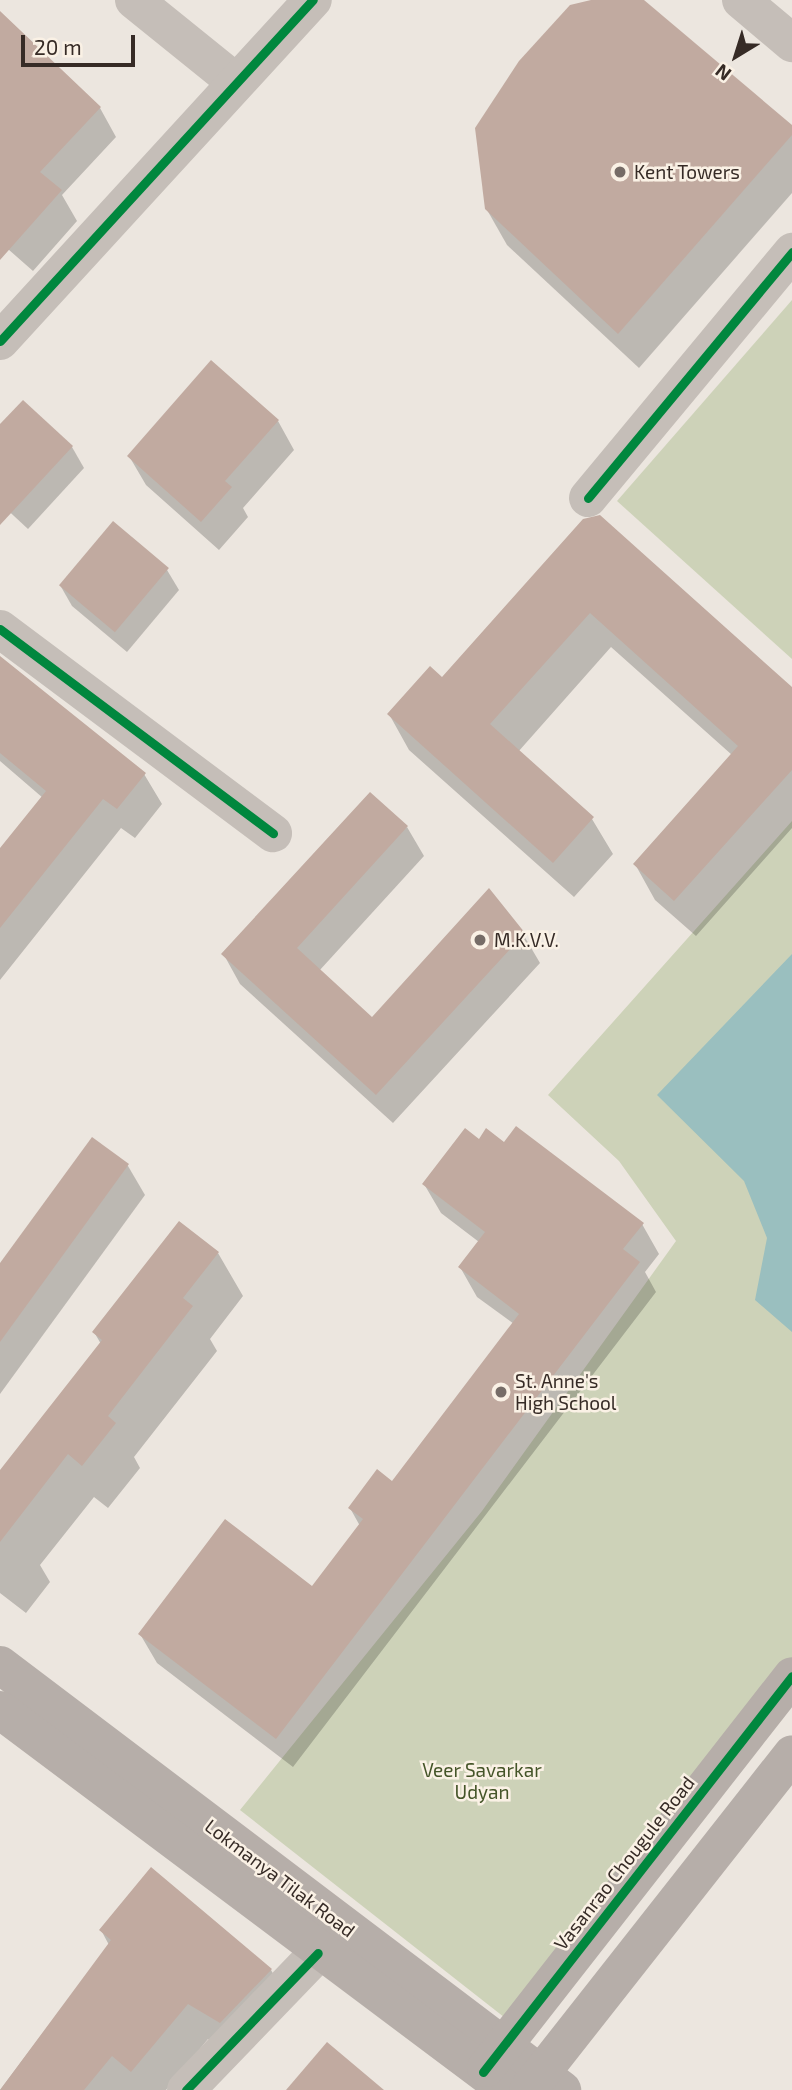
<!DOCTYPE html>
<html>
<head>
<meta charset="utf-8">
<style>
	body { margin:0 }
	#map { position:relative; width:792px; height:2090px; overflow:hidden; background:#ece6df; font-family:"Exo 2",sans-serif }
	div>[style] { position:absolute }
	.green>* { inset:0; background:#cdd2b8 }
	.water>* { inset:0; background:#9abfbf }
	.shadow>* { inset:0; background:#0003 }
	.building>* { inset:0; background:#c1aaa0; transform-origin:0 0 }
	.street>* { height:38px; margin:-19px; padding:0 19px; transform-origin:19px; border-radius:19px; background:#c5beb8 }
	.secondary>* { height:38px; margin:-19px; padding:0 19px; transform-origin:19px; border-radius:19px; background:#b6aea9 }
	.cycleway>* { height:9px; margin:-4.5px; padding:0 4.5px; transform-origin:4.5px; border-radius:4.5px; background:#00873e }
	.dots>* { width:19px; height:19px; translate:-50% -50%; box-sizing:border-box; border:4px solid #faf1e5; border-radius:50% }
	span { translate:-50% -50%; white-space:nowrap; text-align:center; line-height:1.15; -webkit-text-stroke:5px #faf1e5; paint-order:stroke }
	.poi-label { font-size:19px; color:#362b26 }
	.left { translate:0 -50%; text-align:left }
	.park-label { font-size:19px; color:#455529 }
	.street-label { font-size:19px; color:#362b26 }
	.north { position:absolute; left:701px; top:21px; width:70px; height:70px; -webkit-text-stroke:5px #faf1e5; paint-order:stroke; rotate:218deg; font-size:19px; font-weight:700; line-height:28px; text-align:center; color:#362b26 }
	.north::after { content:''; display:block; margin:auto; width:24px; height:32px; background:#362b26; clip-path:polygon(50% 0,100% 100%,50% 72%,0 100%) }
	.scale { position:absolute; left:21px; top:35px; width:114px; height:32px; box-sizing:border-box; border:4px solid #362b26; border-top:0; padding-left:9px; font-size:21px; line-height:24px; white-space:nowrap; color:#362b26; -webkit-text-stroke:5px #faf1e5; paint-order:stroke }
</style>
</head>
<body>
<div id="map">
	<div class="green">
		<div style="clip-path:polygon(792px 300px,792px 659px,617px 501px)"></div>
		<div style="clip-path:polygon(792px 821px,792px 1662px,509px 2021px,240px 1810px,482px 1511px,676px 1241px,619px 1161px,548px 1095px)"></div>
	</div>
	<div class="water">
		<div style="clip-path:polygon(792px 954px,792px 1332px,755px 1300px,767px 1238px,744px 1181px,657px 1095px)"></div>
	</div>
	<div class="shadow">
		<div style="clip-path:polygon(598px 0,641px 0,792px 127px,792px 193px,639px 368px,507px 245px,486px 208px)"></div>
		<div style="clip-path:polygon(0 16px,100px 108px,116px 137px,62px 195px,77px 221px,33px 271px,0 242px)"></div>
		<div style="clip-path:polygon(23px 402px,72px 447px,84px 468px,28px 529px,0 503px,0 427px)"></div>
		<div style="clip-path:polygon(278px 421px,294px 450px,243px 508px,248px 517px,219px 550px,146px 485px,129px 456px)"></div>
		<div style="clip-path:polygon(584px 521px,792px 690px,792px 828px,696px 936px,655px 900px,635px 864px,732px 755px,611px 647px,518px 752px,592px 819px,613px 854px,574px 897px,409px 750px,389px 714px,442px 680px)"></div>
		<div style="clip-path:polygon(167px 570px,179px 590px,127px 652px,72px 606px,60px 585px)"></div>
		<div style="clip-path:polygon(0 659px,144px 774px,162px 804px,135px 838px,121px 828px,0 980px,0 851px,43px 798px,0 761px)"></div>
		<div style="clip-path:polygon(407px 827px,424px 856px,319px 971px,372px 1020px,523px 934px,540px 963px,393px 1123px,240px 984px,224px 955px)"></div>
		<div style="clip-path:polygon(92px 1139px,128px 1166px,145px 1195px,0 1394px,0 1266px)"></div>
		<div style="clip-path:polygon(479px 1141px,504px 1145px,642px 1224px,659px 1254px,645px 1272px,656px 1292px,293px 1767px,157px 1663px,140px 1634px,312px 1588px,360px 1526px,350px 1508px,392px 1483px,514px 1324px,477px 1297px,460px 1267px,479px 1242px,441px 1213px,424px 1184px)"></div>
		<div style="clip-path:polygon(218px 1253px,243px 1296px,210px 1339px,217px 1351px,134px 1457px,140px 1468px,108px 1508px,94px 1497px,40px 1565px,50px 1582px,26px 1613px,0 1593px,0 1473px,101px 1344px,94px 1332px)"></div>
		<div style="clip-path:polygon(101px 1930px,271px 1970px,291px 2005px,241px 2057px,208px 2039px,166px 2090px,0 2090px,109px 1945px)"></div>
	</div>
	<div class="building">
		<div style="clip-path:polygon(591px 0,644px 0,792px 125px,792px 135px,618px 334px,485px 209px,475px 128px,519px 61px,570px 5px)"></div>
		<div style="clip-path:polygon(0 11px,101px 107px,40px 172px,62px 190px,0 260px)"></div>
		<div style="clip-path:polygon(211px 360px,279px 420px,225px 481px,232px 487px,201px 522px,127px 456px)"></div>
		<div style="clip-path:polygon(23px 400px,73px 446px,0 525px,0 424px)"></div>
		<div style="clip-path:polygon(600px 515px,792px 687px,792px 770px,674px 901px,633px 864px,738px 746px,590px 613px,490px 724px,594px 817px,553px 863px,387px 714px,430px 666px,442px 677px,583px 519px)"></div>
		<div style="left:113px;top:521px;width:73px;height:84px;rotate:40deg"></div>
		<div style="clip-path:polygon(0 656px,146px 773px,117px 809px,103px 799px,0 928px,0 848px,46px 791px,0 753px)"></div>
		<div style="clip-path:polygon(370px 792px,408px 826px,297px 948px,372px 1017px,489px 888px,525px 933px,376px 1095px,221px 954px)"></div>
		<div style="clip-path:polygon(516px 1126px,644px 1223px,623px 1249px,640px 1262px,276px 1739px,138px 1634px,225px 1519px,312px 1586px,363px 1519px,348px 1508px,377px 1469px,392px 1481px,519px 1314px,458px 1267px,485px 1232px,422px 1184px,465px 1128px,479px 1139px,486px 1128px,504px 1142px)"></div>
		<div style="clip-path:polygon(92px 1137px,129px 1164px,0 1342px,0 1263px)"></div>
		<div style="clip-path:polygon(179px 1221px,219px 1252px,183px 1298px,193px 1306px,108px 1416px,116px 1423px,82px 1466px,68px 1454px,0 1542px,0 1470px,102px 1340px,92px 1332px)"></div>
		<div style="clip-path:polygon(151px 1867px,272px 1969px,220px 2023px,188px 2004px,131px 2072px,112px 2056px,84px 2090px,0 2090px,111px 1940px,99px 1930px)"></div>
		<div style="clip-path:polygon(327px 2042px,384px 2090px,286px 2090px)"></div>
	</div>
	<div class="street">
		<div style="left:134px;top:0;width:127px;rotate:38.9deg"></div>
		<div style="left:741px;top:0;width:67px;rotate:40.1deg"></div>
		<div style="left:0;top:341px;width:463px;rotate:-47.5deg"></div>
		<div style="left:588px;top:498px;width:320px;rotate:-50.3deg"></div>
		<div style="left:0;top:629px;width:341px;rotate:36.8deg"></div>
		<div style="left:186px;top:2090px;width:190px;rotate:-46.1deg"></div>
	</div>
	<div class="secondary">
		<div style="left:0;top:1665px;width:705px;rotate:37.1deg"></div>
		<div style="left:0;top:1710px;width:634px;rotate:36.85deg"></div>
		<div style="left:486px;top:2068px;width:497px;rotate:-52deg"></div>
		<div style="left:528px;top:2090px;width:427px;rotate:-51.8deg"></div>
	</div>
	<div class="cycleway">
		<div style="left:0;top:341px;width:463px;rotate:-47.5deg"></div>
		<div style="left:588px;top:498px;width:320px;rotate:-50.3deg"></div>
		<div style="left:0;top:629px;width:341px;rotate:36.8deg"></div>
		<div style="left:483px;top:2072px;width:502px;rotate:-52.03deg"></div>
		<div style="left:186px;top:2090px;width:190px;rotate:-46.1deg"></div>
	</div>
	<div class="dots">
		<div style="left:620px;top:172px;background:#766c67"></div>
		<div style="left:480px;top:940px;background:#766c67"></div>
		<div style="left:501px;top:1392px;background:#766c67"></div>
	</div>
	<div class="poi-label">
		<span class="left" style="left:634px;top:172px">Kent Towers</span>
		<span class="left" style="left:494px;top:940px">M.K.V.V.</span>
		<span class="left" style="left:515px;top:1392px">St. Anne's<br>High School</span>
	</div>
	<div class="park-label">
		<span style="left:482px;top:1781px">Veer Savarkar<br>Udyan</span>
	</div>
	<div class="street-label">
		<span style="left:624px;top:1863px;rotate:-52deg">Vasanrao Chougule Road</span>
		<span style="left:280px;top:1878px;rotate:37deg">Lokmanya Tilak Road</span>
	</div>
	<div class="north">N</div>
	<div class="scale">20 m</div>
</div>
</body>
</html>
